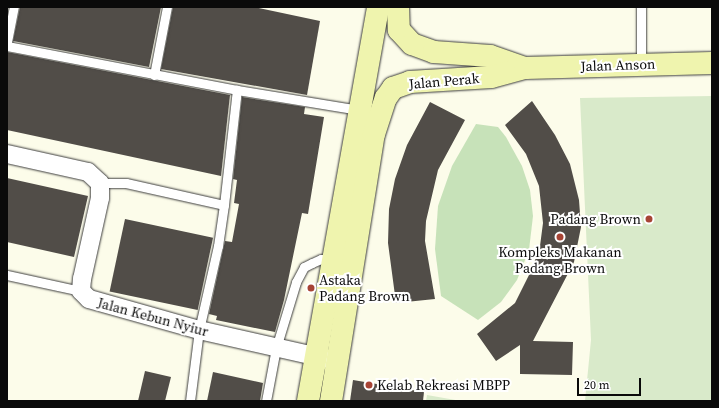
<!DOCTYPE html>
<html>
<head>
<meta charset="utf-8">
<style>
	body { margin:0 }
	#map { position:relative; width:719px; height:408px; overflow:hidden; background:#fcfcea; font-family:"Source Serif 4",serif }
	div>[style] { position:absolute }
	.green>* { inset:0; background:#c7e2b9 }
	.pitch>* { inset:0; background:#d9eaca }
	.building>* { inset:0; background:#514d48; transform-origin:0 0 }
	.roads { filter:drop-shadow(0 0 1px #3d3d3d) drop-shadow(0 0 1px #3d3d3d) }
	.lane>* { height:9px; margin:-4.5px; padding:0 4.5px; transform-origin:4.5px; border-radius:4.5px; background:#fff }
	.street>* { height:18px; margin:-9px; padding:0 9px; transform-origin:9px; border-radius:9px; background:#fff }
	.secondary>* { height:22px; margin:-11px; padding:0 11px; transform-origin:11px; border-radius:11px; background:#eff4ae }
	.dots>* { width:11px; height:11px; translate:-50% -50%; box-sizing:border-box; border:2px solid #fff; border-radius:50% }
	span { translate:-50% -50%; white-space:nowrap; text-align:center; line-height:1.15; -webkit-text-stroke:4px #fff; paint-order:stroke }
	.street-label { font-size:14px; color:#0a0a0a }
	.poi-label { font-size:14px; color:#0a0a0a }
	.right { translate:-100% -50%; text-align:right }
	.left { translate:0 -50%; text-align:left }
	.frame { position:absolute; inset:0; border:8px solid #0a0a0a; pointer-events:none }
	.scale { position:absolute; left:577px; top:378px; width:64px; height:18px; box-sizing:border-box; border:2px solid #0a0a0a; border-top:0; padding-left:5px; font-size:12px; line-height:14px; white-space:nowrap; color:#0a0a0a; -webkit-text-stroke:3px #fff; paint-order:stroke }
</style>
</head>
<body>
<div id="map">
	<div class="green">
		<div style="clip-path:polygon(476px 124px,498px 127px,506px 137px,522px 166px,530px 190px,533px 216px,529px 250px,517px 280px,501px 302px,478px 320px,441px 296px,435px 249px,438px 206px,452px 166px)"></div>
	</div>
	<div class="pitch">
		<div style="clip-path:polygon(712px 96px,712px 401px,585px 401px,591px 340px,580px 98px)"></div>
		<div style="clip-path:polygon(427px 395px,461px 401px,426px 401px)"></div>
	</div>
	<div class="building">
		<div style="clip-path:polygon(20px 7px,161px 7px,149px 67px,13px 41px)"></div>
		<div style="clip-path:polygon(173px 7px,254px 7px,320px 21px,307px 95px,161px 69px)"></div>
		<div style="clip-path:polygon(7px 52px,230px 95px,221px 176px,7px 130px)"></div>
		<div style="clip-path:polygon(242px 97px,305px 107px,304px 114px,324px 117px,308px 214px,302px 213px,284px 300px,275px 332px,216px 320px,217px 316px,209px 314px,225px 241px,232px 242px,239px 204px,234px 203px,237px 180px,233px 179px)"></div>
		<div style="clip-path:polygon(532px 101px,555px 135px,570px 164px,579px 200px,581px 227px,574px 262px,533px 341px,573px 342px,572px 375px,520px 374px,520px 345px,496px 361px,477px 334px,515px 303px,532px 269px,540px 246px,543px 223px,539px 186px,526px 154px,505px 125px)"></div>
		<div style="clip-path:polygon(430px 102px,465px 120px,438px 170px,426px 221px,425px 241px,435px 299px,396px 303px,388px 243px,389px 209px,395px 179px,407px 145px)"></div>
		<div style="clip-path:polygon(7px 178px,88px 196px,74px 257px,7px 242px)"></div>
		<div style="left:125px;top:219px;width:90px;height:74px;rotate:12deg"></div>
		<div style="clip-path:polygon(145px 371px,171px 377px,165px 401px,138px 401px)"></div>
		<div style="clip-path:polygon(213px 372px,263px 383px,260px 401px,207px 401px)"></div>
		<div style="clip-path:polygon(353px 380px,424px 392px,423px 401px,350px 401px)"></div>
	</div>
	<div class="roads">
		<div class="lane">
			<div style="left:7px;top:42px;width:36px;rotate:-79deg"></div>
			<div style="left:7px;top:46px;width:234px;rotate:10.8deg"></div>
			<div style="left:237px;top:90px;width:124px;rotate:9.3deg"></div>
			<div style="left:641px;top:64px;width:57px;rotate:-90deg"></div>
			<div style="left:154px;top:75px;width:69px;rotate:-79.2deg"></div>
			<div style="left:100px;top:183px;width:26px"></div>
			<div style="left:126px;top:183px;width:100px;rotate:12.7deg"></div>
			<div style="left:224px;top:205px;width:116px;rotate:-83.6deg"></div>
			<div style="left:7px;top:275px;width:76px;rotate:12.2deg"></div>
			<div style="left:190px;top:401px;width:72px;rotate:-82.8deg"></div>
			<div style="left:199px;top:330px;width:86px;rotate:-77.3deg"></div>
			<div style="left:218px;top:246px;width:41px;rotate:-81.7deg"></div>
			<div style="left:266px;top:401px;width:54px;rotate:-79.3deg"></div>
			<div style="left:276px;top:348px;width:69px;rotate:-73.1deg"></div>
			<div style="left:296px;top:282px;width:17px;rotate:-62deg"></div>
			<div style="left:304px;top:267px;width:9px;rotate:-27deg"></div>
			<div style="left:312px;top:263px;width:10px;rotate:-24deg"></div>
			<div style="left:321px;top:259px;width:11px;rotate:5deg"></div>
		</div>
		<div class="street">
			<div style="left:7px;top:154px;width:83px;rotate:12.5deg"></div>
			<div style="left:88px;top:172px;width:16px;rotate:43deg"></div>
			<div style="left:100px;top:183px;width:15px;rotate:90deg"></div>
			<div style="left:100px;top:198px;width:83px;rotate:102.5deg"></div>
			<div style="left:82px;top:279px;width:12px;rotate:95deg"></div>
			<div style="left:81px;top:291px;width:11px;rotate:45deg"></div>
			<div style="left:89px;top:299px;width:114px;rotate:15.7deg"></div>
			<div style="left:199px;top:330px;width:132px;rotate:12.7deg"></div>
		</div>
		<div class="secondary">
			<div style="left:398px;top:7px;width:23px;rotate:88deg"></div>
			<div style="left:399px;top:30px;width:19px;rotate:47deg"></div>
			<div style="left:412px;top:44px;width:23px;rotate:20deg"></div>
			<div style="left:434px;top:52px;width:56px;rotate:4.1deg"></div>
			<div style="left:490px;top:56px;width:37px;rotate:19deg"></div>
			<div style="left:308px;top:401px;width:400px;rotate:-79.9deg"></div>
			<div style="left:331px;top:401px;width:270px;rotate:-80.9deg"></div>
			<div style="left:374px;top:134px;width:38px;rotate:-72deg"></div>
			<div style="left:386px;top:98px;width:12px;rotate:-55deg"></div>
			<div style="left:393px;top:88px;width:18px;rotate:-19deg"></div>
			<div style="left:410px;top:82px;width:81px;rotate:-3.5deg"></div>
			<div style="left:491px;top:77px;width:35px;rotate:-15deg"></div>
			<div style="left:525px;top:68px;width:187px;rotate:-1.5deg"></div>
		</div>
	</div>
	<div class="dots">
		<div style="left:649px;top:219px;background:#a74435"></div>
		<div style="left:560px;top:237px;background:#a74435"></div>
		<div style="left:311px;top:288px;background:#a74435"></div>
		<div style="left:369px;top:385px;background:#a74435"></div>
	</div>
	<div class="street-label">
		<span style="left:618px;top:65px;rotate:-2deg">Jalan Anson</span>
		<span style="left:444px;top:81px;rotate:-5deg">Jalan Perak</span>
		<span style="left:153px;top:317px;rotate:15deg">Jalan Kebun Nyiur</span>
	</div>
	<div class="poi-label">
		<span class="right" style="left:641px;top:219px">Padang Brown</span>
		<span style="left:560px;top:260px">Kompleks Makanan<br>Padang Brown</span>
		<span class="left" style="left:319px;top:288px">Astaka<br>Padang Brown</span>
		<span class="left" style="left:377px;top:385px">Kelab Rekreasi MBPP</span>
	</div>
	<div class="frame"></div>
	<div class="scale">20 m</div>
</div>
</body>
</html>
